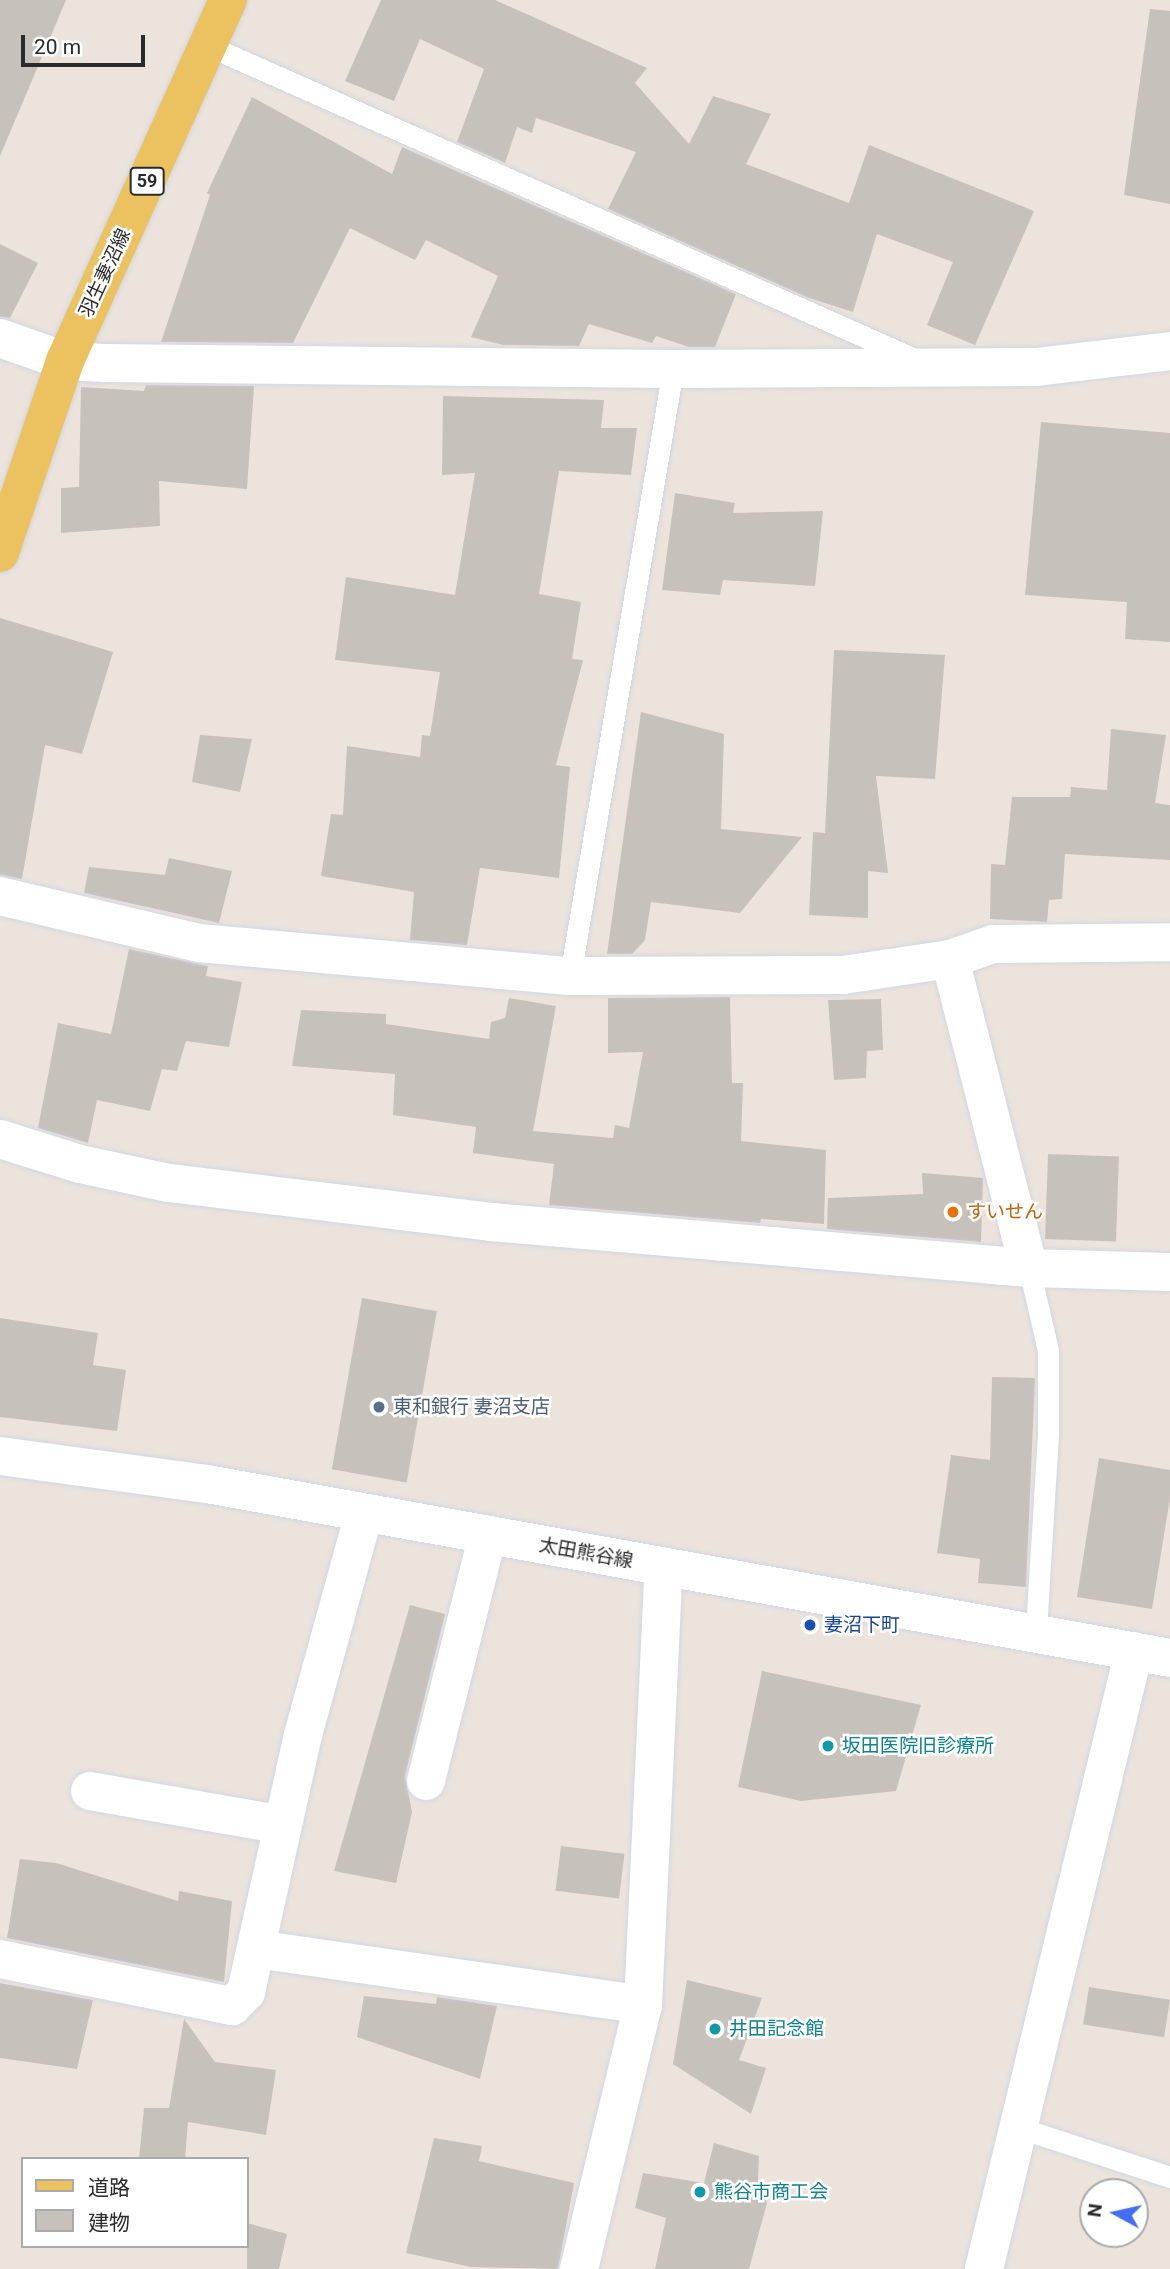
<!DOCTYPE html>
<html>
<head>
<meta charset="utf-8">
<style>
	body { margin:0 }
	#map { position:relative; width:1170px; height:2269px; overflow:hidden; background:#ece4dc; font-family:Roboto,"Noto Sans JP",sans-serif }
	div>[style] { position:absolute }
	.building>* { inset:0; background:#c7c1bc; transform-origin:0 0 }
	.roads { filter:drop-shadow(0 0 2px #d2d6e2) drop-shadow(0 0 2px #d2d6e2) }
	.service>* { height:21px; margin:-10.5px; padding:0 10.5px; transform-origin:10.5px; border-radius:10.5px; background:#fff }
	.minor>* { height:38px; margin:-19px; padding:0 19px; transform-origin:19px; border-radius:19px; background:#fff }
	.tertiary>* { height:38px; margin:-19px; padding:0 19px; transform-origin:19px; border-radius:19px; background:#fff }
	.secondary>* { height:38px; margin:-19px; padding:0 19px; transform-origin:19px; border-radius:19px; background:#fff }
	.primary>* { height:38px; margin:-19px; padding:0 19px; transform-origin:19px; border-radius:19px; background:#ecc261 }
	.dots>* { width:19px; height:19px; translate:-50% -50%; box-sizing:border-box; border:4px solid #fff; border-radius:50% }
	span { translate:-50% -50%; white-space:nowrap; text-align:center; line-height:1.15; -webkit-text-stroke:5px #fff; paint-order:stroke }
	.shield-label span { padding:2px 5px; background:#fff; border:2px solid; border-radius:5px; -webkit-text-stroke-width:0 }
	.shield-label { font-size:18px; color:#2a2a2a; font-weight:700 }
	.street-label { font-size:19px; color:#2a2a2a }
	.food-label { font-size:19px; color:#c56008 }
	.left { translate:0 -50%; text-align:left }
	.service-label { font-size:19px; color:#4e5e75 }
	.transit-label { font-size:19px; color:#164399 }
	.culture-label { font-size:19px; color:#0d838f }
	.legend { position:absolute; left:21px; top:2157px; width:228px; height:91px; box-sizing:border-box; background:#fff; border:2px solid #aaa; margin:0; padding:9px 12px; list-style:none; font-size:21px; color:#2a2a2a }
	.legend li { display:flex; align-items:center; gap:14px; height:35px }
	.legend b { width:35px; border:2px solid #aaa }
	.north { position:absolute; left:1079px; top:2178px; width:70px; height:70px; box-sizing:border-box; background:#fff; border:2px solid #aaa; border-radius:50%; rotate:278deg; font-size:19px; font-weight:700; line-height:28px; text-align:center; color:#2a2a2a }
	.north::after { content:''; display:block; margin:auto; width:24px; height:32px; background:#416ef4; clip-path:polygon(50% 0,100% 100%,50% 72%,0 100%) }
	.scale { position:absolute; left:21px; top:35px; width:124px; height:32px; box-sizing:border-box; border:4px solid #2a2a2a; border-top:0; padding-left:9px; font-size:21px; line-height:24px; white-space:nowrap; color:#2a2a2a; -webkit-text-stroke:5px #fff; paint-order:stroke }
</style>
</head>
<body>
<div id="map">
	<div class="building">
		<div style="clip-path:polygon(0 0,66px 0,0 156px)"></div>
		<div style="clip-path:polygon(381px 0,495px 0,647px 68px,635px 83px,689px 144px,713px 96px,771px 114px,746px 164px,849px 203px,869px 145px,1034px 211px,975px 345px,927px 325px,953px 262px,877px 234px,853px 312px,809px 298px,608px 209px,636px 152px,536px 118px,532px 133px,517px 127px,505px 163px,457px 142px,484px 69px,420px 39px,394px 101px,345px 81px)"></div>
		<div style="clip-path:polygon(1150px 9px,1170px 11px,1170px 204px,1124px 195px)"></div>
		<div style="clip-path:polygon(252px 97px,392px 174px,402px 147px,736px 294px,715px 347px,689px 347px,656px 336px,652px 343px,589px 324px,579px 346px,503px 345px,471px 337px,498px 276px,426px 240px,415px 260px,350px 228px,293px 343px,161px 342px,210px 195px,207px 193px)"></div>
		<div style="clip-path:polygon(0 244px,38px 263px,10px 318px,0 317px)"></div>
		<div style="clip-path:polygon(146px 385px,254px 386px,247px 489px,159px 481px,160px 526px,61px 533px,61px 488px,79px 487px,81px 387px,144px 391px)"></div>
		<div style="clip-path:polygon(443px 396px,604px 400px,601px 428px,637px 428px,631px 475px,559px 471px,539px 594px,581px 602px,572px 659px,583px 660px,556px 765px,570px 767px,559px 878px,480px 868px,467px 945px,410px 940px,414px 892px,321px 876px,331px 814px,343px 815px,347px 746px,420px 757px,422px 735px,430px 736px,440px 672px,335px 660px,346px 577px,455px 595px,475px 473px,442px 475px)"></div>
		<div style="clip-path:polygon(1041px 422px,1170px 433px,1170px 642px,1125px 639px,1127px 602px,1025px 595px)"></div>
		<div style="clip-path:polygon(675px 493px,735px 503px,733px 513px,823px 511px,815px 586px,723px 580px,720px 595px,662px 590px)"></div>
		<div style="clip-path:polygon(0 618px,113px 652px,82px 754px,45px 745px,22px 879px,0 875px)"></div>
		<div style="clip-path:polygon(834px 650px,945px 655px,935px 779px,876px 776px,888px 873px,868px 871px,868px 918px,809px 915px,813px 832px,825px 833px)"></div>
		<div style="clip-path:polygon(641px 712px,724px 734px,721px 829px,802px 837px,740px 913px,651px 902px,645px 940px,632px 954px,607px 954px)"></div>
		<div style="clip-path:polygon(1111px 729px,1166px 735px,1155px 803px,1170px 805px,1170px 860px,1065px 854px,1062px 899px,1049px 900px,1047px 922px,990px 919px,991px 864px,1005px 865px,1012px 797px,1070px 797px,1071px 787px,1107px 790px)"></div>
		<div style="clip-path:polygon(200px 735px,252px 739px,240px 792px,192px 782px)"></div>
		<div style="clip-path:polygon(169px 858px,232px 871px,219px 923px,84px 893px,89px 867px,165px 875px)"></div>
		<div style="clip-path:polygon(129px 949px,208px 966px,206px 976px,242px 982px,229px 1047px,186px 1041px,177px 1071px,162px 1069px,150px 1111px,97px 1100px,88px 1143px,38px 1128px,58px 1023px,111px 1034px)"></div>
		<div style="clip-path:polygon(730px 997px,732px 1083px,743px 1083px,741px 1141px,826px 1150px,824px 1224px,761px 1219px,760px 1223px,549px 1205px,554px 1164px,473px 1153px,476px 1127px,393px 1115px,395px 1074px,292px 1066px,301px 1010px,386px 1014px,386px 1024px,489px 1039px,491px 1022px,505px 1018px,509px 998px,556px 1006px,533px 1131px,613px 1138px,615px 1125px,629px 1128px,643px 1052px,608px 1053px,608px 998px)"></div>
		<div style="clip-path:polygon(881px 999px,883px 1050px,867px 1051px,866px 1078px,834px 1080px,828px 1000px)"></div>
		<div style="left:1048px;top:1154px;width:71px;height:85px;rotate:2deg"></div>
		<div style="clip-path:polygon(922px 1173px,983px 1178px,981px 1242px,827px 1229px,828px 1198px,923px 1194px)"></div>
		<div style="left:362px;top:1298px;width:76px;height:174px;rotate:10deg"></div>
		<div style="clip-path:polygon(0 1318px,98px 1333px,93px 1365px,126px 1370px,117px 1431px,0 1417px)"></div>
		<div style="clip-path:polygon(992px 1377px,1035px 1378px,1026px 1587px,978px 1583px,980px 1559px,937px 1553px,951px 1455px,990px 1460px)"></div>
		<div style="clip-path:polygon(1099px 1458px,1170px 1470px,1170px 1498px,1152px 1609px,1077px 1597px)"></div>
		<div style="clip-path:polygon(410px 1605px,445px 1614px,405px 1776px,412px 1812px,396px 1883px,334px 1871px)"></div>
		<div style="clip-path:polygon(762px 1671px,921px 1705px,896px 1791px,801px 1801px,738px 1787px)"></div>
		<div style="left:561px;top:1846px;width:64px;height:45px;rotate:7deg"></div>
		<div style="clip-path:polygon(20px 1859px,56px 1863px,178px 1901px,179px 1891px,232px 1901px,224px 1982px,7px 1938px)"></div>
		<div style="clip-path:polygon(687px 1980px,762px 1998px,739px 2060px,766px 2068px,751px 2114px,673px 2064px)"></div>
		<div style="clip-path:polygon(0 1983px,93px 2000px,77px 2069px,0 2058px)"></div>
		<div style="left:1089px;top:1987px;width:82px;height:38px;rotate:9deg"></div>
		<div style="clip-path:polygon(364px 1996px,436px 2004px,437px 1997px,497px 2006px,480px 2079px,357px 2037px)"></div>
		<div style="clip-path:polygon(184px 2019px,215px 2062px,276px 2070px,266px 2135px,188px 2122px,185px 2159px,139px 2159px,144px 2108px,169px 2108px)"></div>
		<div style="clip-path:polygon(434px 2138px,482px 2146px,479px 2161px,574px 2183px,558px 2269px,471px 2267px,406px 2253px)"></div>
		<div style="clip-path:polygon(714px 2143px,759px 2156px,758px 2181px,767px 2203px,749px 2269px,655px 2269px,666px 2218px,635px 2208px,643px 2173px,704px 2183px)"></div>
		<div style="clip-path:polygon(247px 2223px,287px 2234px,279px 2269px,247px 2269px)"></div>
	</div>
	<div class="roads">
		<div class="service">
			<div style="left:209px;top:46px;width:775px;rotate:23.92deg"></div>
			<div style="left:570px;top:976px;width:616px;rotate:-80.37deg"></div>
			<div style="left:1029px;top:1268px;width:84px;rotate:77deg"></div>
			<div style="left:1048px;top:1350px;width:84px;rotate:90deg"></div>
			<div style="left:1048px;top:1434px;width:197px;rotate:93.5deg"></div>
			<div style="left:1020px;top:2128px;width:158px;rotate:18.1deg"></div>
		</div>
		<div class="minor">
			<div style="left:0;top:338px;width:69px;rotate:19.5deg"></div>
			<div style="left:65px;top:361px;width:39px;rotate:3deg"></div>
			<div style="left:104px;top:363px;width:569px;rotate:0.6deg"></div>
			<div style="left:673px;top:369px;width:363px;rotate:-0.3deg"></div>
			<div style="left:1036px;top:367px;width:135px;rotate:-6.8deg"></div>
			<div style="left:0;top:896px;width:204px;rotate:13.3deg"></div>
			<div style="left:199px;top:943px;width:372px;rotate:5.1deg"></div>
			<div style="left:570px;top:976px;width:273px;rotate:-0.2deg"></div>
			<div style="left:843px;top:975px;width:108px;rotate:-8.5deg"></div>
			<div style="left:950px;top:959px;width:46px;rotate:-19.2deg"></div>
			<div style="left:993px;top:944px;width:177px;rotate:-0.6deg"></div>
			<div style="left:950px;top:959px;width:319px;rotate:75.7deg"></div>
			<div style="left:0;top:1139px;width:84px;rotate:17.4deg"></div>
			<div style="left:80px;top:1164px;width:91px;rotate:12.1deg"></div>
			<div style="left:169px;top:1183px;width:324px;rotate:6.9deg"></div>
			<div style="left:491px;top:1222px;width:540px;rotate:4.89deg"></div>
			<div style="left:1029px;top:1268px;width:141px;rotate:1.6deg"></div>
			<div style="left:426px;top:1781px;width:254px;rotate:-75.9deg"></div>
			<div style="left:90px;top:1791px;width:196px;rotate:10deg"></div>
			<div style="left:256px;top:1949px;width:391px;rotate:8.2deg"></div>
			<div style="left:0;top:1959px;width:237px;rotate:11.5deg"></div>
			<div style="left:232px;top:2006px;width:20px;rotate:-45deg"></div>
			<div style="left:246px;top:1992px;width:263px;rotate:-77.5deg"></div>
			<div style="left:303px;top:1735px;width:230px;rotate:-74.6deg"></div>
			<div style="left:579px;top:2269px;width:272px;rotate:-76.4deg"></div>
			<div style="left:643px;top:2005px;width:439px;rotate:-87.3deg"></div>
		</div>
		<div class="tertiary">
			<div style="left:984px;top:2269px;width:636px;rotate:-76.36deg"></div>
		</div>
		<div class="secondary">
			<div style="left:0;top:1456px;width:209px;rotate:7.7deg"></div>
			<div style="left:207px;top:1484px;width:979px;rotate:10.24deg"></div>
		</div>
		<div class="primary">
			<div style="left:0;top:553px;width:203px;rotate:-71.3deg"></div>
			<div style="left:65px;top:361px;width:396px;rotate:-65.7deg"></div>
		</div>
	</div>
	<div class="dots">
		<div style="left:953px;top:1212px;background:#e8710a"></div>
		<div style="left:379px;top:1407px;background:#5c6f8a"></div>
		<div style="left:810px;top:1625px;background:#1a4fb4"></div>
		<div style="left:828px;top:1746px;background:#0f9aa8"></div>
		<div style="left:715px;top:2029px;background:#0f9aa8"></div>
		<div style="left:700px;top:2192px;background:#0f9aa8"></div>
	</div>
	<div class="shield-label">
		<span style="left:147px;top:181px">59</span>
	</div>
	<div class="street-label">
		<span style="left:105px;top:273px;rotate:-65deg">羽生妻沼線</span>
		<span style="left:586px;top:1553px;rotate:10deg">太田熊谷線</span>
	</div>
	<div class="food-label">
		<span class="left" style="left:967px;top:1212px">すいせん</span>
	</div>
	<div class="service-label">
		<span class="left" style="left:393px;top:1407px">東和銀行 妻沼支店</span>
	</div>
	<div class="transit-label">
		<span class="left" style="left:824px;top:1625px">妻沼下町</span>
	</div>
	<div class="culture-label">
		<span class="left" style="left:842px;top:1746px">坂田医院旧診療所</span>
		<span class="left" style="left:729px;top:2029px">井田記念館</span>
		<span class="left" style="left:714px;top:2192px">熊谷市商工会</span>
	</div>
	<ul class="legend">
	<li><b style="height:9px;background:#ecc261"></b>道路</li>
	<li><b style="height:19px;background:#c7c1bc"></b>建物</li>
	</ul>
	<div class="north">N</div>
	<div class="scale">20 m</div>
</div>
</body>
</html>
